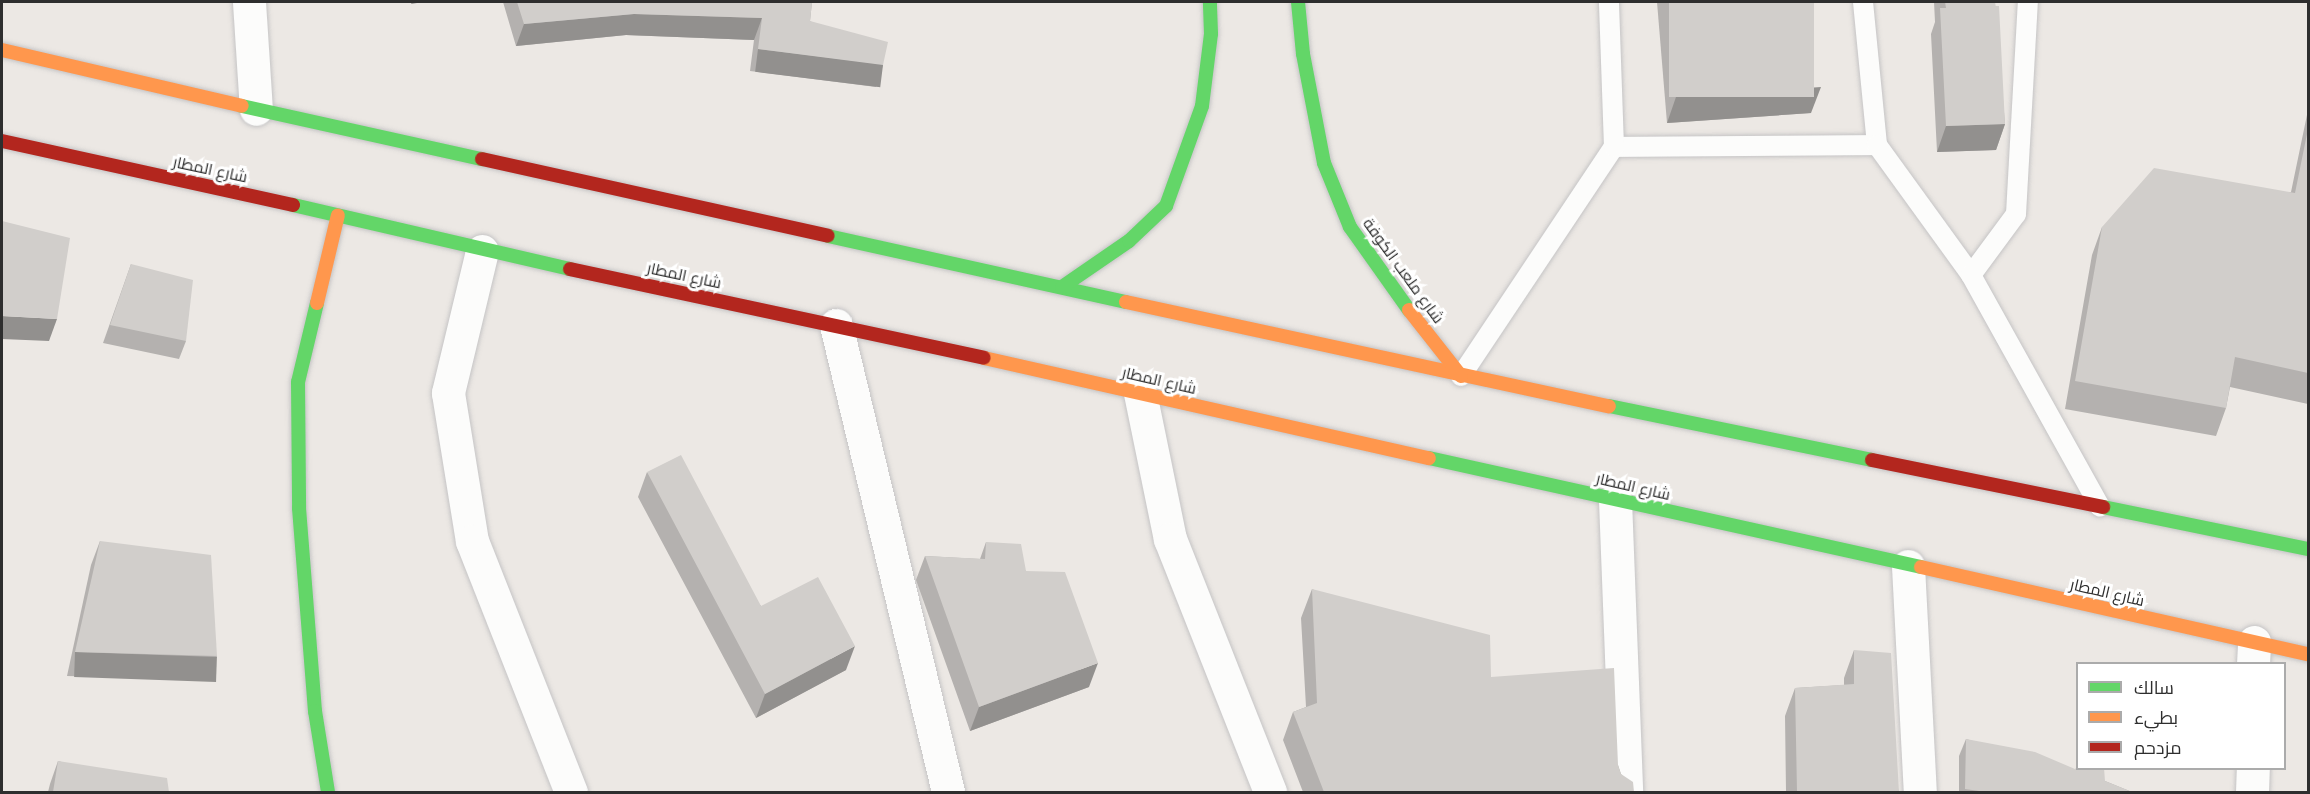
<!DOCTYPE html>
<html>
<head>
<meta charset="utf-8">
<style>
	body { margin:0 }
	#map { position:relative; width:2310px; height:794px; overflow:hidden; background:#ece8e4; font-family:"DM Sans",Cairo,sans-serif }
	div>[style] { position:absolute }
	.roads { filter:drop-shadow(0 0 2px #c5c4c5) drop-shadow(0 0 2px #c5c4c5) }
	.lane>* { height:20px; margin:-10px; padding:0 10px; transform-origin:10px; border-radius:10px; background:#fcfcfb }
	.street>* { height:33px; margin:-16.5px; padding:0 16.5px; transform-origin:16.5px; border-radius:16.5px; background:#fcfcfb }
	.fast>* { height:14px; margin:-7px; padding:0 7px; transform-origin:7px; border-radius:7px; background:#63d668 }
	.slow>* { height:14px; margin:-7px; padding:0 7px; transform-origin:7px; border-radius:7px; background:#ff974d }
	.jam>* { height:14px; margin:-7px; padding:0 7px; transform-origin:7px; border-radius:7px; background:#b3261e }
	.wall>* { inset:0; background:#b4b1af }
	.shaded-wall>* { inset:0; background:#92908e; transform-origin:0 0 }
	.building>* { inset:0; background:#d1cecb; transform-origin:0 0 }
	span { translate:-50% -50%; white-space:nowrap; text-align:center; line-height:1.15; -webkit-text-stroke:6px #fff; paint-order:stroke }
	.street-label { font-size:16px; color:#2e2e2e }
	.frame { position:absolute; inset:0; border:3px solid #2e2e2e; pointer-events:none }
	.legend { position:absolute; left:2076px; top:662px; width:210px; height:108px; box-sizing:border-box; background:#fff; border:2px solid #ababab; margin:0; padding:8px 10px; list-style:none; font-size:18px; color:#2e2e2e }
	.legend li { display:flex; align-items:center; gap:12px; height:30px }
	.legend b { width:30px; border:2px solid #ababab }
</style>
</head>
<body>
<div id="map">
	<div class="roads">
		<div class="lane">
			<div style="left:1863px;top:2px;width:144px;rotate:84.4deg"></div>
			<div style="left:1614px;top:147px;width:263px;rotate:-0.4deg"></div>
			<div style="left:1877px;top:145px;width:160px;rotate:54.1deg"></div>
			<div style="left:1971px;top:275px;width:265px;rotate:60.9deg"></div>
			<div style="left:1971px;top:275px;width:76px;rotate:-53.6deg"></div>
			<div style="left:2016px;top:214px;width:212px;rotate:-86.8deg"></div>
			<div style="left:1461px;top:376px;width:275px;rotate:-56.3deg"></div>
			<div style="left:1614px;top:147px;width:145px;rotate:-92deg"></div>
		</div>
		<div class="street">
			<div style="left:249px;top:2px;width:107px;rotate:86.3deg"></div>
			<div style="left:482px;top:251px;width:146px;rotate:103.5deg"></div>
			<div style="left:448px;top:393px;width:150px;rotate:80.8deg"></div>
			<div style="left:472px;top:541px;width:270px;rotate:68.5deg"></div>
			<div style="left:836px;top:325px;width:480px;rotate:76.5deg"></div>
			<div style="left:1140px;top:393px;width:149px;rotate:78.4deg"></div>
			<div style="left:1170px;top:539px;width:272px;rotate:68.4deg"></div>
			<div style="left:1615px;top:500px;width:292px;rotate:87.8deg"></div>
			<div style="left:1908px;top:566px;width:226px;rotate:87deg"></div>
			<div style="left:2253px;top:664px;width:22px;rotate:-87deg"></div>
			<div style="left:2252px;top:792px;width:24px;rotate:-88deg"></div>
		</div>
		<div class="fast">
			<div style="left:1298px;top:2px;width:52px;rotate:84.5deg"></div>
			<div style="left:1303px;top:54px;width:111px;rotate:79.1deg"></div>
			<div style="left:1324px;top:163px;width:69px;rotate:67.9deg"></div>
			<div style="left:1350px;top:227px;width:102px;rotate:54.6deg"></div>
			<div style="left:242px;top:106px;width:246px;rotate:12.5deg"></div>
			<div style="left:293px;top:205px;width:284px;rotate:13deg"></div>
			<div style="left:828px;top:236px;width:305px;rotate:12.5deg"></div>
			<div style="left:1062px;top:287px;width:81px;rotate:-34.5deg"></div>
			<div style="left:1129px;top:241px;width:51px;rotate:-43.4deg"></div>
			<div style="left:1166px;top:206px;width:106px;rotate:-70.2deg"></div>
			<div style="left:1202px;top:106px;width:73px;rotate:-82.9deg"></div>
			<div style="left:1211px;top:34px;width:32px;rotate:-92deg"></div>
			<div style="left:317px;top:303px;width:81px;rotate:103.5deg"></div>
			<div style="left:298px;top:382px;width:126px;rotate:89.5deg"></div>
			<div style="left:299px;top:508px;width:204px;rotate:85.5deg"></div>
			<div style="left:315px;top:711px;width:82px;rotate:80.9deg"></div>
			<div style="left:1609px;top:406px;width:268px;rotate:11.6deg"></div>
			<div style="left:1429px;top:458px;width:504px;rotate:12.49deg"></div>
			<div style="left:2103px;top:507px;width:209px;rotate:11.6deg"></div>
		</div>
		<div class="slow">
			<div style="left:2px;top:50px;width:246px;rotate:13.1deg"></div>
			<div style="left:1126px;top:302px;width:494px;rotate:12.2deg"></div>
			<div style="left:317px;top:303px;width:90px;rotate:-76.6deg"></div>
			<div style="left:1409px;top:310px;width:84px;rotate:51.8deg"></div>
			<div style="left:984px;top:358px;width:456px;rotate:12.7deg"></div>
			<div style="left:1921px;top:567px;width:397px;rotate:12.7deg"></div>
		</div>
		<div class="jam">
			<div style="left:2px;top:141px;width:298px;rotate:12.4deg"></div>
			<div style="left:482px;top:159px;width:354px;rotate:12.5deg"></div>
			<div style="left:570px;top:269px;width:423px;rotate:12.1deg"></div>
			<div style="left:1872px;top:460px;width:236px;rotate:11.5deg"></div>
		</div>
	</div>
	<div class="wall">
		<div style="clip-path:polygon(503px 2px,812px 2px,810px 21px,883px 65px,876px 87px,750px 71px,754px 40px,626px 35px,516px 46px)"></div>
		<div style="clip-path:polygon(1657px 2px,1814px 2px,1811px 113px,1667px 123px)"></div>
		<div style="clip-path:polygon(1934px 2px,1995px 2px,2005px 124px,1996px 150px,1937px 152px,1931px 34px,1935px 22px)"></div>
		<div style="clip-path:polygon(2308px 110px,2308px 404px,2230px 387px,2226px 408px,2216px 436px,2065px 409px,2092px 255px,2102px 227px,2291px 192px)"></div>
		<div style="clip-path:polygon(131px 264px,186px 341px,179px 359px,103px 343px)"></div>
		<div style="clip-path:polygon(647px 472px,761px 606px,846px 670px,756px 718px,638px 497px)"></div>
		<div style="clip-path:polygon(100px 541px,217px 656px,208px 680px,67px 676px,91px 565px)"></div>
		<div style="clip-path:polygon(986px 542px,1026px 571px,1089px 687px,970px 731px,916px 580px,925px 556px,980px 559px)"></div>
		<div style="clip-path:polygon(1312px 589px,1491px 677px,1618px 765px,1621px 774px,1634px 792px,1303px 792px,1283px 740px,1293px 712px,1306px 707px,1301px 618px)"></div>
		<div style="clip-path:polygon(1854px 650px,1899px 792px,1786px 792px,1785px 716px,1795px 688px,1844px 685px,1844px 678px)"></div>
		<div style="clip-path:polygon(1966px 739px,2105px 781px,2132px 792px,1959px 792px,1959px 756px)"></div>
		<div style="clip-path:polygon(58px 761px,169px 792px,48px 792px,50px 784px)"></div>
	</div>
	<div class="shaded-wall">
		<div style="clip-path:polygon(412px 2px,423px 2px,411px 4px)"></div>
		<div style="clip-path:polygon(634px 14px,762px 18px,754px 40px,626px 35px,516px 46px,524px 24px)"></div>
		<div style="left:758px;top:49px;width:126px;height:23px;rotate:7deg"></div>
		<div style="clip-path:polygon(1821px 87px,1811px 113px,1667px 123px,1676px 97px)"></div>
		<div style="clip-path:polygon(2005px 124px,1996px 150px,1937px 152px,1946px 126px)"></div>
		<div style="clip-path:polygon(2px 316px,57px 319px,49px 341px,2px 339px)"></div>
		<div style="clip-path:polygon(855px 646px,846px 670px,756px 718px,765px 694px)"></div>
		<div style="left:75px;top:652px;width:142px;height:25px;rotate:2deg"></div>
		<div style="clip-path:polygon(1098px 663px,1089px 687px,970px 731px,979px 707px)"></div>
	</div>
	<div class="building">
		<div style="clip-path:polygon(517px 2px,812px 2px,810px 21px,888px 42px,883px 65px,758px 49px,762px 18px,634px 14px,524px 24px)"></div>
		<div style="left:1669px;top:2px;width:145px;height:95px"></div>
		<div style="clip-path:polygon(1945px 2px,1995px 2px,1995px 6px,1999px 6px,2005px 124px,1946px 126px,1940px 8px,1946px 8px)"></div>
		<div style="clip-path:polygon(2308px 129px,2308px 373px,2235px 357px,2226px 408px,2075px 381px,2102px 227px,2154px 168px,2295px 193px)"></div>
		<div style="clip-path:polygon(2px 221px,70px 238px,57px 319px,2px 316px)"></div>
		<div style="clip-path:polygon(131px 264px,193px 280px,186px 341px,110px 325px)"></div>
		<div style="clip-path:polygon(681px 455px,761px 606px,818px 577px,855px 646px,765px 694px,647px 472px)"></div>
		<div style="clip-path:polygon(100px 541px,211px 555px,217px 656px,75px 652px)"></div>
		<div style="clip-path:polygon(986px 542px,1021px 544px,1026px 571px,1065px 572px,1098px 663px,979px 707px,925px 556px,985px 559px)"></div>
		<div style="clip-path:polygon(1312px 589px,1490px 635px,1491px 677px,1614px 668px,1618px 765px,1621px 774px,1633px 782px,1634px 792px,1324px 792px,1293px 712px,1317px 703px)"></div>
		<div style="clip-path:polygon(1854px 650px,1891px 653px,1899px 792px,1797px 792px,1795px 688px,1854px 684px)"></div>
		<div style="clip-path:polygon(1966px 739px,2035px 752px,2075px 769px,2078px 766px,2078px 768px,2104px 768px,2105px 781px,2132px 792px,1986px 792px,1965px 789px)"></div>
		<div style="clip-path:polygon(58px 761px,167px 778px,169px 792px,53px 792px)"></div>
	</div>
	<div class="street-label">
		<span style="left:210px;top:170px;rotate:12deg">شارع المطار</span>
		<span style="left:1403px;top:271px;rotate:54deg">شارع ملعب الكوفة</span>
		<span style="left:684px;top:276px;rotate:12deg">شارع المطار</span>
		<span style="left:1159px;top:381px;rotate:13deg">شارع المطار</span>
		<span style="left:1633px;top:487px;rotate:13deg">شارع المطار</span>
		<span style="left:2107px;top:593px;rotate:13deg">شارع المطار</span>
	</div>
	<div class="frame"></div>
	<ul class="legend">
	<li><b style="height:8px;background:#63d668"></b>سالك</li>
	<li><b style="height:8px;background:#ff974d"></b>بطيء</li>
	<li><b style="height:8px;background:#b3261e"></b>مزدحم</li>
	</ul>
</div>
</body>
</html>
